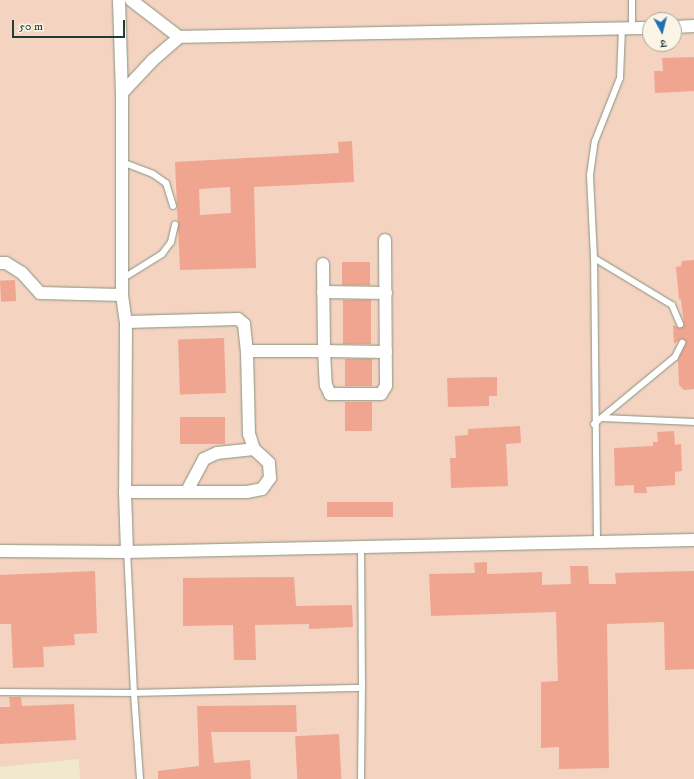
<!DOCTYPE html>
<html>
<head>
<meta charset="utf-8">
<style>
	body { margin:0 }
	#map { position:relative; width:694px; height:779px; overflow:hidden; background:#f1e9ce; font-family:"IM FELL DW Pica","Noto Serif Devanagari",serif }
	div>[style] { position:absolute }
	.built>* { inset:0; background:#f4d3c0 }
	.building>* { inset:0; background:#efa58f; transform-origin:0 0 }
	.roads { filter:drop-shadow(0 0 1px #889381) drop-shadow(0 0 1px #889381) }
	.lane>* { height:6px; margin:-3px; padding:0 3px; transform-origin:3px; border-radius:3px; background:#fff }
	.street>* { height:12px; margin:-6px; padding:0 6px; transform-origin:6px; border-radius:6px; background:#fff }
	span { translate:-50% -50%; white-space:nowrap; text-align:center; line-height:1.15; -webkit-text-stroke:3.5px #fcf5e5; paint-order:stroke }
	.north { position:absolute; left:642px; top:12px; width:40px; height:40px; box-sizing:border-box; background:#fcf5e5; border:1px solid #a4ab9e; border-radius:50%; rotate:173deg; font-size:11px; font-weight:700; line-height:16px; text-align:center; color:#1f3d34 }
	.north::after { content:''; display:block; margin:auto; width:14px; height:18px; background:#1f6fb2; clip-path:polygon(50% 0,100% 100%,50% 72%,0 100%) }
	.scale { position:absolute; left:12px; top:20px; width:113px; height:18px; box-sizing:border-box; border:2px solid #1f3d34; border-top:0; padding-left:5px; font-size:12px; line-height:14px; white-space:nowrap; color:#1f3d34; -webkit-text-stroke:3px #fcf5e5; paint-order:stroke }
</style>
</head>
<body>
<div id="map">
	<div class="built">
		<div style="clip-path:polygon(evenodd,0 0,694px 0,694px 779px,80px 779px,79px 759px,0 767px,0 0,650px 20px,674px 20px,674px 44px,650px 44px,650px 20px)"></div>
	</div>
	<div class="building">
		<div style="clip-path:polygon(694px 57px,694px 91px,655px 93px,654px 71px,663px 71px,662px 58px)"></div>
		<div style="clip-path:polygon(evenodd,352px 141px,354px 182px,254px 187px,256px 268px,180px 270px,175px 162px,339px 153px,338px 142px,352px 141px,230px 187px,231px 213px,200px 215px,199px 189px,230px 187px)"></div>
		<div style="clip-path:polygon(694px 260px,694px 389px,684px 390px,679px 385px,678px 360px,686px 342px,681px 339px,674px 344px,673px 325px,680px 328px,684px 324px,681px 300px,679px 299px,676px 267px,681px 266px,682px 261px)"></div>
		<div style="left:342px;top:262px;width:28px;height:23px"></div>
		<div style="left:15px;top:280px;width:21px;height:15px;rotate:87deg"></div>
		<div style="left:343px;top:300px;width:28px;height:44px"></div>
		<div style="left:224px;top:338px;width:55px;height:46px;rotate:88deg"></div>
		<div style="left:345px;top:359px;width:27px;height:27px"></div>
		<div style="clip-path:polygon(497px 377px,497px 396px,489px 396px,489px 406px,448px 407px,447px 378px)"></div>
		<div style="left:345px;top:402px;width:27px;height:29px"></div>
		<div style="left:225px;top:417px;width:27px;height:45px;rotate:90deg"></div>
		<div style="clip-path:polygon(520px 426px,521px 443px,506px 444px,508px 486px,451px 488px,450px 458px,456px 458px,455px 436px,468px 435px,468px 429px)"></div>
		<div style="clip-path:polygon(674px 431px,675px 445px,681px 444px,682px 471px,675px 472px,675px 485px,646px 487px,647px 493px,634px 493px,634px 485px,615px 486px,614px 448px,653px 446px,653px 442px,658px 442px,657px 432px)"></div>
		<div style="left:327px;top:502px;width:66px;height:15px"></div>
		<div style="clip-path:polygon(487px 562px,487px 574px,542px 572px,542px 585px,571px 584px,570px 566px,588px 566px,589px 584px,616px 584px,615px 573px,694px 571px,694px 669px,665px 670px,664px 622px,607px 624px,609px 768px,559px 769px,559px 747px,541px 748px,541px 682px,558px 681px,556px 612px,431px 616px,429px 574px,475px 573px,474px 563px)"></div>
		<div style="clip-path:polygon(95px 571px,97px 633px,74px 634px,75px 645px,43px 647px,44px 667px,13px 668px,11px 624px,0 624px,0 575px)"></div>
		<div style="clip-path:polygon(294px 577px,296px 606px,352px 605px,353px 627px,309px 629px,309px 624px,255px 625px,256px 660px,234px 660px,233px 625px,183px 626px,183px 578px)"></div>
		<div style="clip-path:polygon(9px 697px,21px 697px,22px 706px,74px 704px,76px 740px,0 744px,0 707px,10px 707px)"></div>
		<div style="clip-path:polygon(296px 705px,297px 732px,211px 732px,214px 763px,250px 760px,251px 779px,158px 779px,158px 771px,199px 766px,197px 706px)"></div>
		<div style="left:339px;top:734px;width:45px;height:44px;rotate:87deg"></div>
	</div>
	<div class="roads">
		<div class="lane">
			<div style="left:632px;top:0;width:28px;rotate:90deg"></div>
			<div style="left:122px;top:162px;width:33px;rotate:21deg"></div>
			<div style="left:153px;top:174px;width:16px;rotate:35deg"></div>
			<div style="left:166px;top:183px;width:24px;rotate:73deg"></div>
			<div style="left:594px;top:258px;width:91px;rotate:31.1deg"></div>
			<div style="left:672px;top:305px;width:21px;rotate:67deg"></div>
			<div style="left:122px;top:279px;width:47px;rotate:-32deg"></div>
			<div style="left:162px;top:254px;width:15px;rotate:-53deg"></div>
			<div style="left:171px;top:242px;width:18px;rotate:-77deg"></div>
			<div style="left:602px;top:418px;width:92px;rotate:2.5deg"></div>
			<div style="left:594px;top:424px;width:105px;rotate:-39.6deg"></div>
			<div style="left:675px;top:357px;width:16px;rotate:-63deg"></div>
			<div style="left:597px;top:540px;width:282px;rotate:-90.6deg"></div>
			<div style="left:594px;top:258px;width:83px;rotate:-92.8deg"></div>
			<div style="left:590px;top:175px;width:34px;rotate:-82deg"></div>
			<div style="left:595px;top:141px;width:68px;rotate:-68.4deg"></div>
			<div style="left:620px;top:78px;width:50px;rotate:-87.7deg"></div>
			<div style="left:0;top:692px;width:134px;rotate:0.4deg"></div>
			<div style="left:134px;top:693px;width:141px;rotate:-92.8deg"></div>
			<div style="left:140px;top:779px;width:86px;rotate:-94deg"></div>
			<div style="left:134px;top:693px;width:228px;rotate:-1.3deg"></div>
			<div style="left:362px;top:688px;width:141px;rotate:-90.4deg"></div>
			<div style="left:361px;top:779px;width:91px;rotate:-89.4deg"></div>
		</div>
		<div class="street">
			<div style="left:119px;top:0;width:93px;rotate:88.2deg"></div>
			<div style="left:122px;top:93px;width:202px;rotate:90deg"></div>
			<div style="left:122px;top:295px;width:27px;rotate:82deg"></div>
			<div style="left:126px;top:322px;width:170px;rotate:90.3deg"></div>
			<div style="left:125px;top:492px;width:60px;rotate:88.1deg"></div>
			<div style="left:131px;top:0;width:61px;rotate:37.6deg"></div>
			<div style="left:674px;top:27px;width:20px;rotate:-3deg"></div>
			<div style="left:122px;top:93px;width:45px;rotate:-46.8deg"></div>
			<div style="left:153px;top:60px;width:35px;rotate:-41deg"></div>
			<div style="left:179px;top:37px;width:471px;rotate:-1.1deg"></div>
			<div style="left:0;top:263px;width:6px"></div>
			<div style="left:6px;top:263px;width:19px;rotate:32deg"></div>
			<div style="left:22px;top:273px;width:27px;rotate:48deg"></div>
			<div style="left:40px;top:293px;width:82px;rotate:1.4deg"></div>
			<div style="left:323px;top:264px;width:87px;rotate:89.3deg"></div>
			<div style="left:324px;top:351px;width:62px;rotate:0.9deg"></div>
			<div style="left:323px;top:292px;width:63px;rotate:0.9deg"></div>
			<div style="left:126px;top:322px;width:112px;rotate:-1.5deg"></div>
			<div style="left:238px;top:319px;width:8px;rotate:40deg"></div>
			<div style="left:244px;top:324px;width:27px;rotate:84deg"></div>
			<div style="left:187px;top:491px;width:36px;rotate:-62deg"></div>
			<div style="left:204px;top:459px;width:14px;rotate:-25deg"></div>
			<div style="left:217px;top:453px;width:37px;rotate:-6deg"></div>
			<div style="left:125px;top:492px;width:122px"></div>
			<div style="left:247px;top:492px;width:15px;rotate:-11deg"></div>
			<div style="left:262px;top:489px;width:14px;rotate:-54deg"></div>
			<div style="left:270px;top:478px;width:15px;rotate:-94deg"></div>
			<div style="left:269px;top:463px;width:21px;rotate:-137deg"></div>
			<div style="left:254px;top:449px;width:16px;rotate:-108deg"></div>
			<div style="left:249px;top:434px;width:83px;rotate:-91.4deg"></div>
			<div style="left:247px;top:351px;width:77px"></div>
			<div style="left:324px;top:351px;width:34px;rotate:87deg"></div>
			<div style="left:326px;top:385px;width:10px;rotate:66deg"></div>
			<div style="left:330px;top:394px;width:51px"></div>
			<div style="left:381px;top:394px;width:9px;rotate:-58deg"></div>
			<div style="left:386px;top:386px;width:146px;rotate:-90.4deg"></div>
			<div style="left:0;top:551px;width:127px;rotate:0.5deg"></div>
			<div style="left:127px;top:552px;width:567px;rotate:-1.21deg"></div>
		</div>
	</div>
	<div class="north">उ</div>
	<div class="scale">50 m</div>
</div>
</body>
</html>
